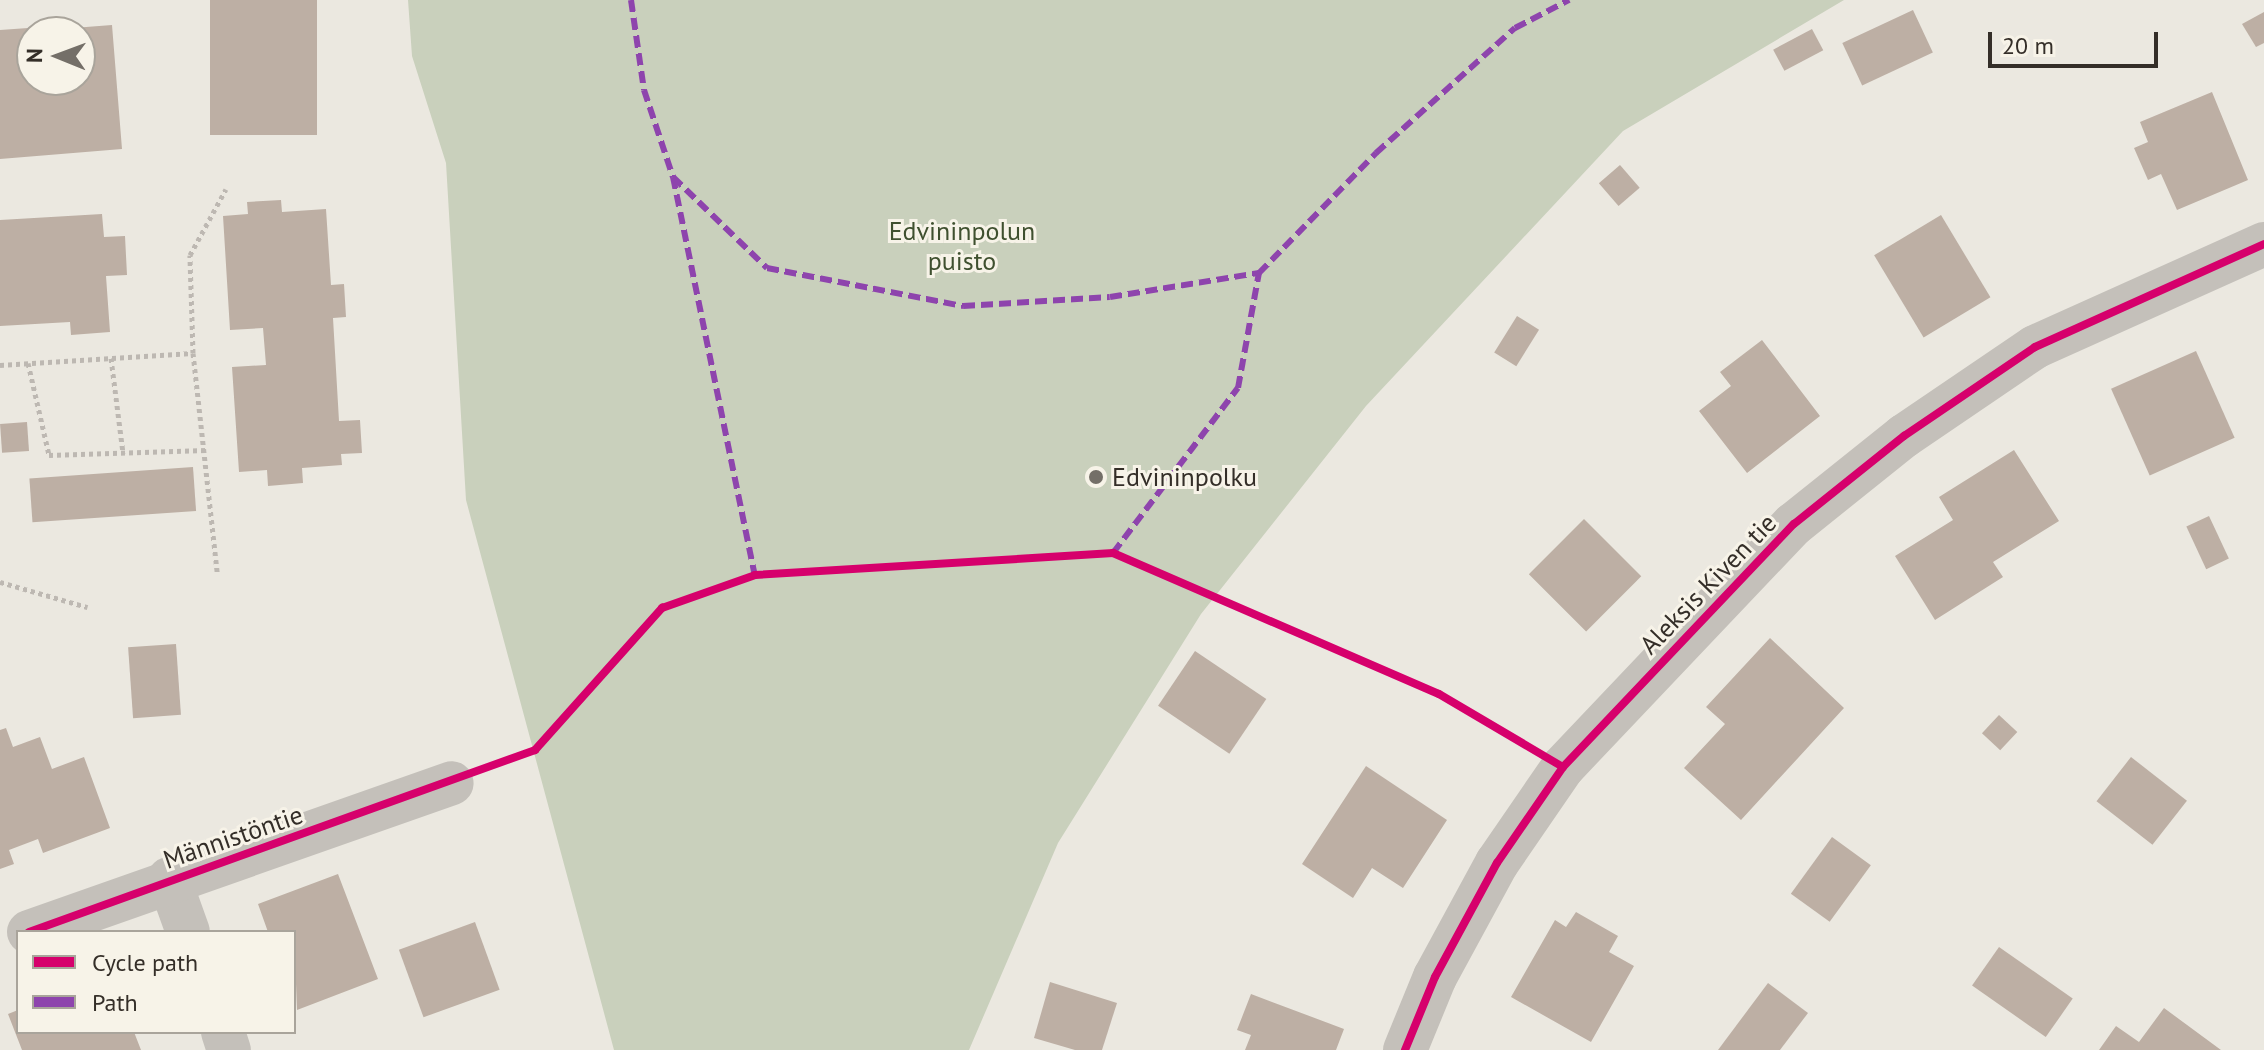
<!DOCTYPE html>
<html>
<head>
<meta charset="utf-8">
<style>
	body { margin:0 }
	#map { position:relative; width:2264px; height:1050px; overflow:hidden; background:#ebe8e0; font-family:"PT Sans",sans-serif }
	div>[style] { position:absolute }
	.green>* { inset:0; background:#c9d0bc }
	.building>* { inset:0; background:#bdafa4; transform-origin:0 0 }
	.path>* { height:5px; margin-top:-2.5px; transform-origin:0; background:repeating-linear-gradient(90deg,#bdb8b2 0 4px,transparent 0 8px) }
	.street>* { height:44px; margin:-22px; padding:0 22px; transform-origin:22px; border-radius:22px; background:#c4c0ba }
	.quiet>* { height:6px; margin-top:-3px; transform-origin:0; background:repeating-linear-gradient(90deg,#8e44ad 0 12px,transparent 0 18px) }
	.cycleway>* { height:8px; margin:-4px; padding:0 4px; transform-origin:4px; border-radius:4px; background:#d6006c }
	.dots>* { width:22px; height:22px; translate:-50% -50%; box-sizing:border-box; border:4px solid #f7f3e8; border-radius:50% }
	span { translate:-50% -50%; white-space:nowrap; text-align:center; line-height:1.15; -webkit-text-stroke:6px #f7f3e8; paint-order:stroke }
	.park-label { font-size:26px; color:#3f502f }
	.poi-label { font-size:26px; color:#342e28 }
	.left { translate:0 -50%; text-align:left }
	.street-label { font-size:26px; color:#342e28 }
	.legend { position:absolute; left:16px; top:930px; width:280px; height:104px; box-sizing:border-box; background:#f7f3e8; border:2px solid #a9a49b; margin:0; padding:10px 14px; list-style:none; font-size:24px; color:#342e28 }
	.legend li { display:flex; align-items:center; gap:16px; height:40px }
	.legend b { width:40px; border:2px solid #a9a49b }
	.north { position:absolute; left:16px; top:16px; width:80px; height:80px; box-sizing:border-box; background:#f7f3e8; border:2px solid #a9a49b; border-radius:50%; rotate:271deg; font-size:22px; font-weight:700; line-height:32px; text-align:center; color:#342e28 }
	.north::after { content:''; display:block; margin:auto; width:28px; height:36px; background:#746f68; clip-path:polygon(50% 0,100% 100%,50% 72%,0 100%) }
	.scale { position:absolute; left:1988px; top:32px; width:170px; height:36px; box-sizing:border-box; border:4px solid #342e28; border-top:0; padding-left:10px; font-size:24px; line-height:28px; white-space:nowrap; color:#342e28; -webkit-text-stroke:6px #f7f3e8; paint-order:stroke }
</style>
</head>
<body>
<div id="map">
	<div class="green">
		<div style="clip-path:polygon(408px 0,1844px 0,1623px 131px,1366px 406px,1201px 614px,1058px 843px,969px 1050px,614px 1050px,466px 500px,446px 163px,412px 56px)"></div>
	</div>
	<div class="building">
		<div style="left:210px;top:0;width:107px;height:135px"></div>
		<div style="left:1913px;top:10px;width:47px;height:78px;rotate:65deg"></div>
		<div style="clip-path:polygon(2264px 12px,2264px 43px,2256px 47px,2242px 24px)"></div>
		<div style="clip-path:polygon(112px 25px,122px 149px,0 159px,0 30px,28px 28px,32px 80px,80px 80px,80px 32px,73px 28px)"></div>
		<div style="left:1812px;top:29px;width:24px;height:44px;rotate:62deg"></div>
		<div style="clip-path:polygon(2212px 92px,2248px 180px,2177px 210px,2161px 174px,2148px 180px,2134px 148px,2148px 142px,2140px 122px)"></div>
		<div style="left:1620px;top:165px;width:30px;height:28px;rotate:49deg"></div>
		<div style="clip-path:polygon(281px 200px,282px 212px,326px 209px,331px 285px,344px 284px,346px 317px,333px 318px,339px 421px,360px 420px,362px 453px,341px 454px,342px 465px,302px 468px,303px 483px,268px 486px,267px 470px,239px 472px,232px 367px,266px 365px,263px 328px,230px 330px,223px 216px,248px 214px,247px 202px)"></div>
		<div style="clip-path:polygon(102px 214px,104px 237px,125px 236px,127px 275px,106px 276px,110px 332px,71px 335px,70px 322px,0 326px,0 220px)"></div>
		<div style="left:1941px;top:215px;width:96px;height:78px;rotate:59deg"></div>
		<div style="left:1517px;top:316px;width:26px;height:43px;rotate:32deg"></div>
		<div style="clip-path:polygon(1762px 340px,1820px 416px,1747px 473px,1699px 411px,1731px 386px,1720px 372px)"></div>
		<div style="left:2196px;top:351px;width:95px;height:93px;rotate:66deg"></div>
		<div style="left:27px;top:422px;width:29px;height:27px;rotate:86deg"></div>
		<div style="clip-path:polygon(2014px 450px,2059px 521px,1993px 562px,2003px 577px,1935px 620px,1895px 556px,1953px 520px,1939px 497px)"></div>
		<div style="left:193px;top:467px;width:44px;height:164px;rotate:86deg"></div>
		<div style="left:2209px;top:516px;width:47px;height:25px;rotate:65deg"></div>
		<div style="left:1584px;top:519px;width:81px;height:78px;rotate:45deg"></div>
		<div style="clip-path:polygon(1770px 638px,1844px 708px,1741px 820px,1684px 768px,1725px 724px,1706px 707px)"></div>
		<div style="left:176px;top:644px;width:71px;height:48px;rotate:86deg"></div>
		<div style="left:1195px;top:651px;width:86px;height:66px;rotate:34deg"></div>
		<div style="left:1999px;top:715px;width:25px;height:25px;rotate:43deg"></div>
		<div style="clip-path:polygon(6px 728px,13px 747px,40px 737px,52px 769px,84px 757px,110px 828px,43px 853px,38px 839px,9px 850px,14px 864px,0 869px,0 730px)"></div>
		<div style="left:2131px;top:757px;width:71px;height:56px;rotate:38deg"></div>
		<div style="clip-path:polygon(1366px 766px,1447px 820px,1403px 888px,1372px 868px,1353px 898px,1302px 864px)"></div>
		<div style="left:1832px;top:837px;width:48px;height:70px;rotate:36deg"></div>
		<div style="clip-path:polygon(338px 874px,378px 979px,297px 1010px,294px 932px,268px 932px,258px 904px)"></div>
		<div style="clip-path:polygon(1576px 912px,1618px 936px,1609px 952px,1634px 966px,1591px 1042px,1511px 997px,1555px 920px,1566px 927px)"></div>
		<div style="left:475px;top:922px;width:72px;height:81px;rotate:70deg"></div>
		<div style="left:1999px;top:947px;width:90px;height:47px;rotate:35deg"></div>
		<div style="clip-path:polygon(1050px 982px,1117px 1003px,1102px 1050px,1075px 1050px,1034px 1038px)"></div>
		<div style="clip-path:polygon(1768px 983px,1808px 1013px,1780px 1050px,1718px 1050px)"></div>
		<div style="clip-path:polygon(1251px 994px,1344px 1029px,1336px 1050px,1245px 1050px,1251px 1035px,1237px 1030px)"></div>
		<div style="clip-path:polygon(2164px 1008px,2221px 1050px,2099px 1050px,2116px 1026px,2139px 1042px)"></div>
		<div style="clip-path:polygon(18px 1010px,18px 1032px,134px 1032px,141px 1050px,22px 1050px,8px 1014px)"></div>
	</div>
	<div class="path">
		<div style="left:193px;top:353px;width:98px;rotate:-91.8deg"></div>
		<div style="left:190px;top:255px;width:75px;rotate:-61.4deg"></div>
		<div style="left:111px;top:358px;width:96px;rotate:82.8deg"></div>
		<div style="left:28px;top:363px;width:94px;rotate:77.1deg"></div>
		<div style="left:49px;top:455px;width:157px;rotate:-1.8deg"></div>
		<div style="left:0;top:365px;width:193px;rotate:-3.6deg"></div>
		<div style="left:193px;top:353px;width:220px;rotate:83.7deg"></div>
		<div style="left:0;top:582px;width:91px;rotate:16deg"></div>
	</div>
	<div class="street">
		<div style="left:169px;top:879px;width:56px;rotate:70.3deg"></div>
		<div style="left:29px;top:932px;width:448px;rotate:-19.4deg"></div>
		<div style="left:223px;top:1032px;width:19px;rotate:72deg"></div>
		<div style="left:1405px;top:1050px;width:79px;rotate:-67.7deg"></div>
		<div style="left:1435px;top:977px;width:130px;rotate:-61.5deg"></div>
		<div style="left:1497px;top:863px;width:116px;rotate:-55.5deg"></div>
		<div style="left:1563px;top:767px;width:335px;rotate:-46.5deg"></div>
		<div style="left:1794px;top:524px;width:141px;rotate:-38.7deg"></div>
		<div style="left:1904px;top:436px;width:158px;rotate:-34.2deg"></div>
		<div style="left:2035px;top:347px;width:251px;rotate:-24.2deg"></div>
	</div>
	<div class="quiet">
		<div style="left:631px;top:0;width:91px;rotate:81.8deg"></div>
		<div style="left:644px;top:90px;width:92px;rotate:71.6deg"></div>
		<div style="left:673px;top:177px;width:406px;rotate:78.4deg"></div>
		<div style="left:673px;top:177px;width:131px;rotate:44.1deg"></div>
		<div style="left:767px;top:268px;width:200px;rotate:11deg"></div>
		<div style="left:963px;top:306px;width:147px;rotate:-3.5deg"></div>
		<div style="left:1110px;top:297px;width:151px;rotate:-9.2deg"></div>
		<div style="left:1113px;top:553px;width:207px;rotate:-52.9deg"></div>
		<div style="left:1238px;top:388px;width:117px;rotate:-79.7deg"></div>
		<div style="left:1259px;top:273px;width:168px;rotate:-45.7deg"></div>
		<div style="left:1376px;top:153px;width:187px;rotate:-42deg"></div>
		<div style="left:1515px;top:28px;width:61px;rotate:-27.4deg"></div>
	</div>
	<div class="cycleway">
		<div style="left:29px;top:932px;width:538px;rotate:-19.78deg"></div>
		<div style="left:535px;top:750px;width:191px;rotate:-48.2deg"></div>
		<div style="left:662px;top:608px;width:99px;rotate:-19.5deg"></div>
		<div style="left:755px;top:575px;width:359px;rotate:-3.5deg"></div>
		<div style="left:1113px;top:553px;width:355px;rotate:23.4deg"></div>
		<div style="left:1439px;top:694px;width:144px;rotate:30.5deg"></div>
		<div style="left:1405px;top:1050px;width:79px;rotate:-67.7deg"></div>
		<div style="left:1435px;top:977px;width:130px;rotate:-61.5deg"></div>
		<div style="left:1497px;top:863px;width:116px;rotate:-55.5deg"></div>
		<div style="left:1563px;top:767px;width:335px;rotate:-46.5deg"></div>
		<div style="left:1794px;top:524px;width:141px;rotate:-38.7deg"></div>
		<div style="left:1904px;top:436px;width:158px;rotate:-34.2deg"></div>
		<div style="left:2035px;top:347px;width:251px;rotate:-24.2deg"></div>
	</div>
	<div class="dots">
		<div style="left:1096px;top:477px;background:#746f68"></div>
	</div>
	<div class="park-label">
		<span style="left:962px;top:246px">Edvininpolun<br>puisto</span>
	</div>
	<div class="poi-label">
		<span class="left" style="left:1112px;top:477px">Edvininpolku</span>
	</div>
	<div class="street-label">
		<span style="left:1708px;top:584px;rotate:-46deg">Aleksis Kiven tie</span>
		<span style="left:233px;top:837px;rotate:-19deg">Männistöntie</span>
	</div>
	<ul class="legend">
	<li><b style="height:10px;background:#d6006c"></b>Cycle path</li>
	<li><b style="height:10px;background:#8e44ad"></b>Path</li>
	</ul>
	<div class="north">N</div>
	<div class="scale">20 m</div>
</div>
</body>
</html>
